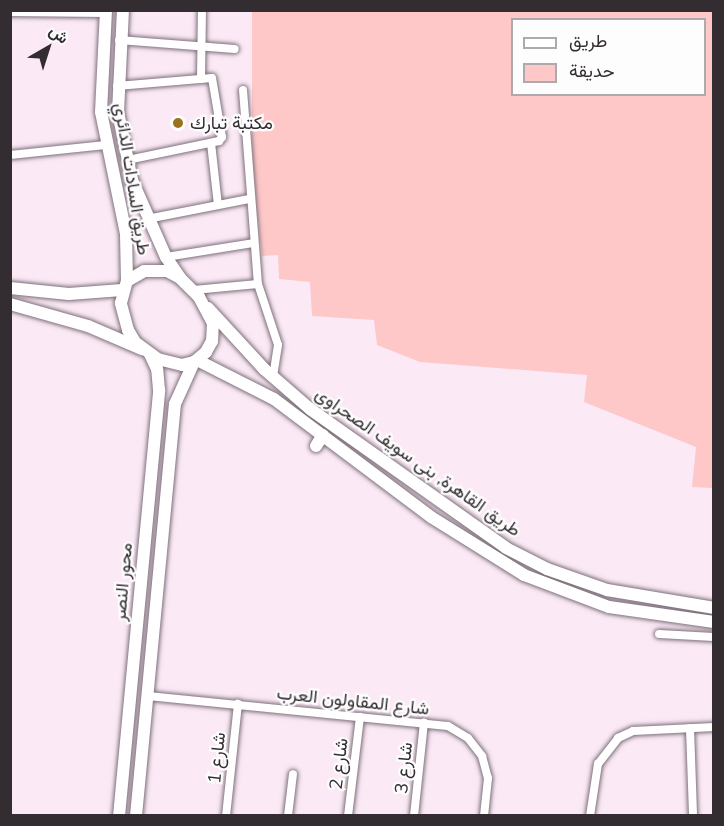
<!DOCTYPE html>
<html>
<head>
<meta charset="utf-8">
<style>
	body { margin:0 }
	#map { position:relative; width:724px; height:826px; overflow:hidden; background:#fbeaf6; font-family:Mulish,Vazirmatn,sans-serif }
	div>[style] { position:absolute }
	.green>* { inset:0; background:#fec7c8 }
	.roads { filter:drop-shadow(0 0 2px #7e707b) drop-shadow(0 0 2px #7e707b) }
	.minor>* { height:8px; margin:-4px; padding:0 4px; transform-origin:4px; border-radius:4px; background:#fff }
	.primary>* { height:12px; margin:-6px; padding:0 6px; transform-origin:6px; border-radius:6px; background:#fff }
	.trunk>* { height:12px; margin:-6px; padding:0 6px; transform-origin:6px; border-radius:6px; background:#fff }
	.dots>* { width:16px; height:16px; translate:-50% -50%; box-sizing:border-box; border:3px solid #fdfdfd; border-radius:50% }
	span { translate:-50% -50%; white-space:nowrap; text-align:center; line-height:1.15; -webkit-text-stroke:4.5px #fdfdfd; paint-order:stroke }
	.poi-label { font-size:18px; color:#332d32 }
	.left { translate:0 -50%; text-align:left }
	.street-label { font-size:18px; color:#332d32 }
	.frame { position:absolute; inset:0; border:12px solid #332d32; pointer-events:none }
	.legend { position:absolute; left:511px; top:18px; width:195px; height:78px; box-sizing:border-box; background:#fdfdfd; border:2px solid #acaaac; margin:0; padding:8px 10px; list-style:none; font-size:18px; color:#332d32 }
	.legend li { display:flex; align-items:center; gap:12px; height:30px }
	.legend b { width:30px; border:2px solid #acaaac }
	.north { position:absolute; left:18px; top:18px; width:60px; height:60px; -webkit-text-stroke:4px #fdfdfd; paint-order:stroke; rotate:39deg; font-size:16px; font-weight:700; line-height:24px; text-align:center; color:#332d32 }
	.north::after { content:''; display:block; margin:auto; width:21px; height:27px; background:#332d32; clip-path:polygon(50% 0,100% 100%,50% 72%,0 100%) }
</style>
</head>
<body>
<div id="map">
	<div class="green">
		<div style="clip-path:polygon(evenodd,252px 11px,713px 11px,713px 488px,692px 487px,696px 447px,584px 402px,587px 375px,420px 362px,377px 345px,374px 320px,312px 316px,310px 282px,279px 279px,278px 255px,262px 256px,252px 167px,252px 11px,512px 20px,704px 20px,704px 94px,512px 94px,512px 20px)"></div>
	</div>
	<div class="roads">
		<div class="minor">
			<div style="left:10px;top:12px;width:96px;rotate:0.6deg"></div>
			<div style="left:119px;top:40px;width:116px;rotate:4.4deg"></div>
			<div style="left:201px;top:79px;width:69px;rotate:-89.2deg"></div>
			<div style="left:117px;top:86px;width:95px;rotate:-4.8deg"></div>
			<div style="left:212px;top:78px;width:60px;rotate:80.4deg"></div>
			<div style="left:222px;top:137px;width:5px;rotate:127deg"></div>
			<div style="left:219px;top:141px;width:94px;rotate:168.3deg"></div>
			<div style="left:243px;top:90px;width:195px;rotate:85.6deg"></div>
			<div style="left:258px;top:284px;width:64px;rotate:71.8deg"></div>
			<div style="left:278px;top:345px;width:33px;rotate:99deg"></div>
			<div style="left:211px;top:143px;width:62px;rotate:83.6deg"></div>
			<div style="left:10px;top:155px;width:96px;rotate:-6deg"></div>
			<div style="left:147px;top:219px;width:104px;rotate:-11.1deg"></div>
			<div style="left:166px;top:257px;width:88px;rotate:-9.1deg"></div>
			<div style="left:194px;top:290px;width:64px;rotate:-5.4deg"></div>
			<div style="left:659px;top:634px;width:55px;rotate:3.1deg"></div>
			<div style="left:148px;top:696px;width:301px;rotate:5.7deg"></div>
			<div style="left:448px;top:726px;width:23px;rotate:31deg"></div>
			<div style="left:468px;top:738px;width:23px;rotate:52deg"></div>
			<div style="left:482px;top:756px;width:23px;rotate:75deg"></div>
			<div style="left:488px;top:778px;width:38px;rotate:96deg"></div>
			<div style="left:690px;top:728px;width:88px;rotate:88deg"></div>
			<div style="left:226px;top:816px;width:113px;rotate:-83.9deg"></div>
			<div style="left:288px;top:816px;width:42px;rotate:-83.2deg"></div>
			<div style="left:348px;top:816px;width:100px;rotate:-83.1deg"></div>
			<div style="left:414px;top:816px;width:94px;rotate:-83.9deg"></div>
			<div style="left:590px;top:816px;width:53px;rotate:-81.3deg"></div>
			<div style="left:598px;top:764px;width:33px;rotate:-52deg"></div>
			<div style="left:618px;top:738px;width:17px;rotate:-25deg"></div>
			<div style="left:633px;top:731px;width:81px;rotate:-2.8deg"></div>
		</div>
		<div class="primary">
			<div style="left:10px;top:288px;width:59px;rotate:5.8deg"></div>
			<div style="left:69px;top:294px;width:53px;rotate:-4.3deg"></div>
			<div style="left:10px;top:304px;width:81px;rotate:15.8deg"></div>
			<div style="left:88px;top:326px;width:59px;rotate:23.1deg"></div>
			<div style="left:208px;top:308px;width:83px;rotate:47.4deg"></div>
			<div style="left:264px;top:369px;width:61px;rotate:41deg"></div>
			<div style="left:310px;top:409px;width:240px;rotate:35.3deg"></div>
			<div style="left:506px;top:548px;width:46px;rotate:27.1deg"></div>
			<div style="left:547px;top:569px;width:64px;rotate:19.3deg"></div>
			<div style="left:607px;top:590px;width:109px;rotate:9.5deg"></div>
			<div style="left:197px;top:360px;width:86px;rotate:26.9deg"></div>
			<div style="left:274px;top:399px;width:196px;rotate:36.9deg"></div>
			<div style="left:431px;top:517px;width:110px;rotate:31.9deg"></div>
			<div style="left:524px;top:575px;width:91px;rotate:20.6deg"></div>
			<div style="left:609px;top:607px;width:106px;rotate:8.1deg"></div>
			<div style="left:316px;top:446px;width:13px;rotate:-58deg"></div>
		</div>
		<div class="trunk">
			<div style="left:106px;top:10px;width:102px;rotate:92.8deg"></div>
			<div style="left:101px;top:112px;width:125px;rotate:78.4deg"></div>
			<div style="left:126px;top:234px;width:47px;rotate:88.8deg"></div>
			<div style="left:123px;top:10px;width:102px;rotate:92.8deg"></div>
			<div style="left:118px;top:112px;width:69px;rotate:78.4deg"></div>
			<div style="left:132px;top:180px;width:84px;rotate:66.2deg"></div>
			<div style="left:166px;top:257px;width:25px;rotate:56deg"></div>
			<div style="left:180px;top:278px;width:27px;rotate:45deg"></div>
			<div style="left:199px;top:297px;width:30px;rotate:62deg"></div>
			<div style="left:213px;top:323px;width:18px;rotate:93deg"></div>
			<div style="left:212px;top:341px;width:13px;rotate:119deg"></div>
			<div style="left:206px;top:352px;width:16px;rotate:140deg"></div>
			<div style="left:194px;top:362px;width:12px;rotate:166deg"></div>
			<div style="left:182px;top:365px;width:25px;rotate:-166deg"></div>
			<div style="left:158px;top:359px;width:29px;rotate:-144deg"></div>
			<div style="left:135px;top:342px;width:14px;rotate:-120deg"></div>
			<div style="left:128px;top:330px;width:28px;rotate:-105deg"></div>
			<div style="left:121px;top:303px;width:23px;rotate:-75deg"></div>
			<div style="left:127px;top:281px;width:20px;rotate:-30deg"></div>
			<div style="left:144px;top:271px;width:23px"></div>
			<div style="left:167px;top:271px;width:15px;rotate:28deg"></div>
			<div style="left:119px;top:816px;width:428px;rotate:-84.6deg"></div>
			<div style="left:159px;top:390px;width:21px;rotate:-95deg"></div>
			<div style="left:157px;top:369px;width:17px;rotate:-115deg"></div>
			<div style="left:136px;top:816px;width:414px;rotate:-84.6deg"></div>
			<div style="left:175px;top:404px;width:46px;rotate:-65.7deg"></div>
		</div>
	</div>
	<div class="dots">
		<div style="left:178px;top:123px;background:#9a711e"></div>
	</div>
	<div class="poi-label">
		<span class="left" style="left:190px;top:123px">مكتبة تبارك</span>
	</div>
	<div class="street-label">
		<span style="left:132px;top:179px;rotate:81deg">طريق السادات الدائري</span>
		<span style="left:418px;top:462px;rotate:35deg">طريق القاهرة, بنى سويف الصحراوى</span>
		<span style="left:123px;top:582px;rotate:-85deg">محور النصر</span>
		<span style="left:353px;top:701px;rotate:6deg">شارع المقاولون العرب</span>
		<span style="left:217px;top:758px;rotate:-84deg">شارع 1</span>
		<span style="left:339px;top:764px;rotate:-83deg">شارع 2</span>
		<span style="left:404px;top:768px;rotate:-84deg">شارع 3</span>
	</div>
	<div class="frame"></div>
	<ul class="legend">
	<li><b style="height:8px;background:#fff"></b>طريق</li>
	<li><b style="height:16px;background:#fec7c8"></b>حديقة</li>
	</ul>
	<div class="north">ش</div>
</div>
</body>
</html>
